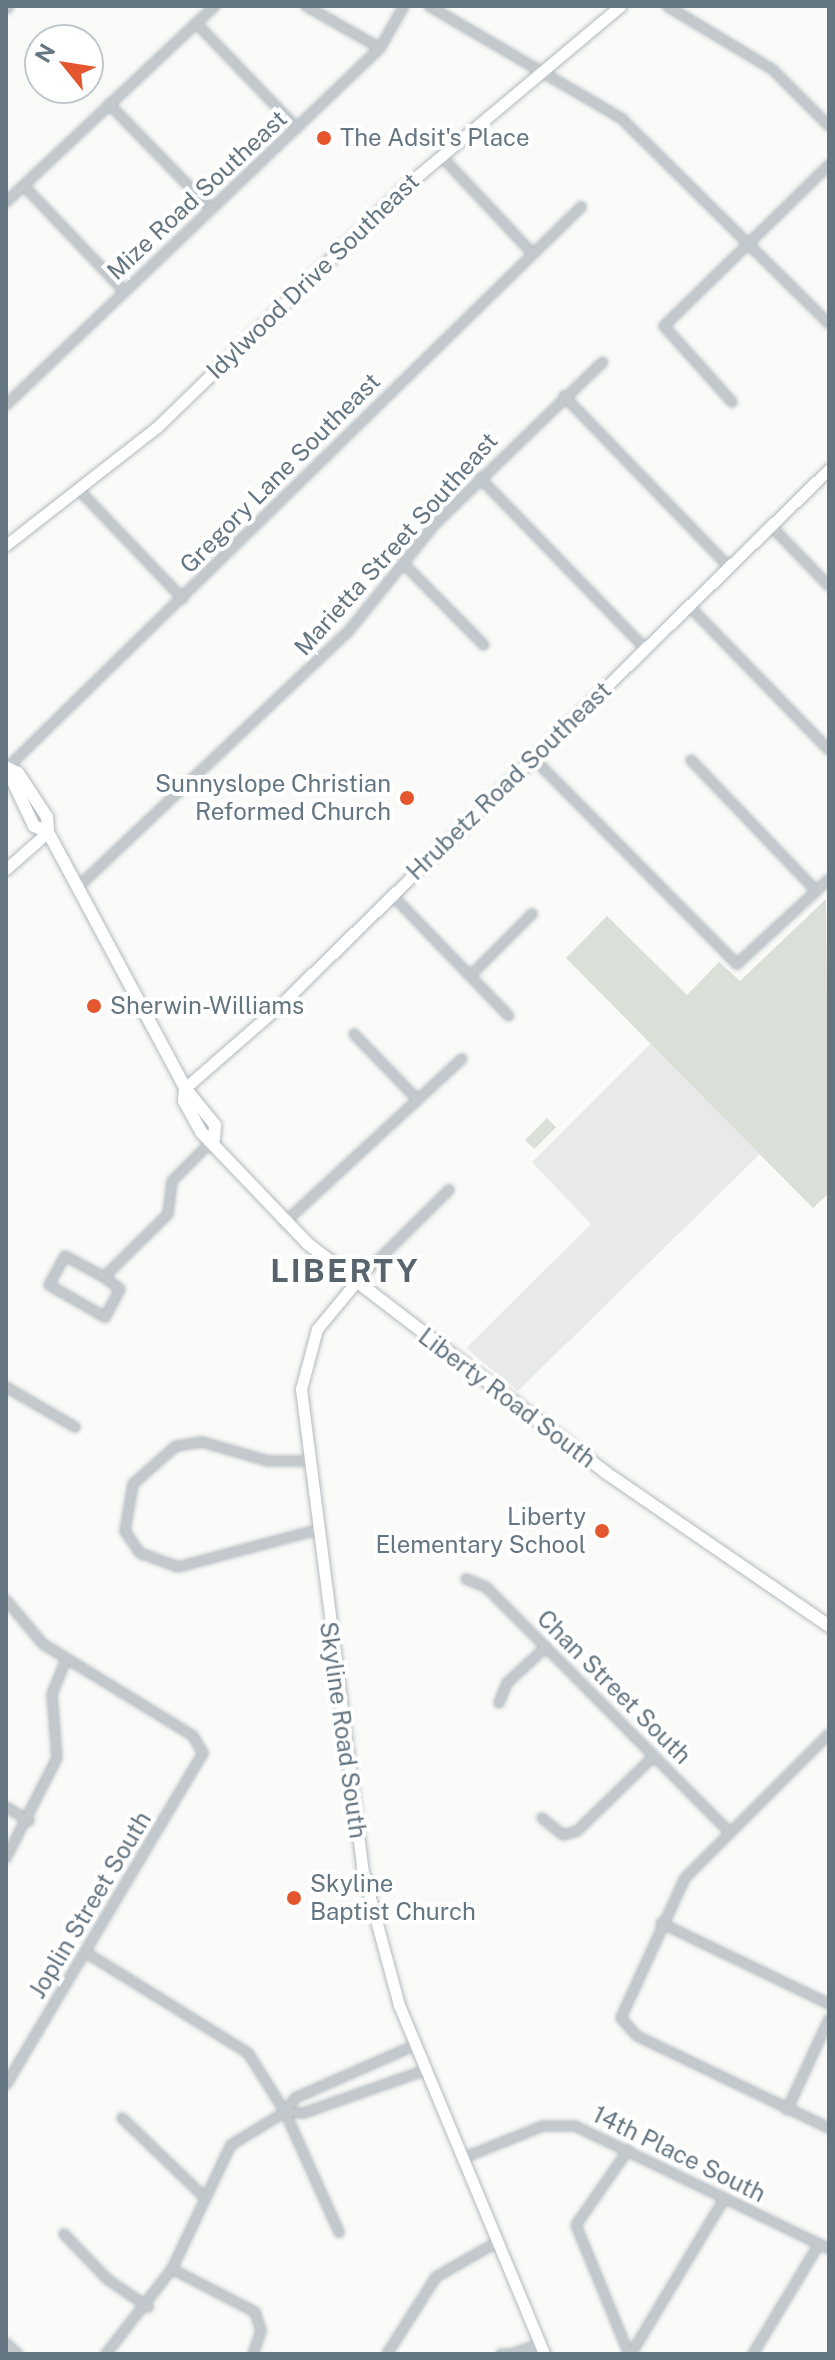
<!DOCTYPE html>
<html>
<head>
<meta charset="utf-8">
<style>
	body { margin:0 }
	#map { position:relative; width:835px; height:2360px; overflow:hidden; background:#fafaf8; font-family:"Public Sans",sans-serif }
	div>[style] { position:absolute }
	.built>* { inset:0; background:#e8e9e9 }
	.green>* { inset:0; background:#dadfd7; transform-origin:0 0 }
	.roads { filter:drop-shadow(0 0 2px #b3babf) drop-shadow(0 0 2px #b3babf) }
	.street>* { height:8px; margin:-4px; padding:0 4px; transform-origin:4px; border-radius:4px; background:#c3c8cc }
	.secondary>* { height:11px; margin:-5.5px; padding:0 5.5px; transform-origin:5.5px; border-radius:5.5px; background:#fff }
	.primary>* { height:12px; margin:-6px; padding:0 6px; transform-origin:6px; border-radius:6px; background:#fff }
	.dots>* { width:22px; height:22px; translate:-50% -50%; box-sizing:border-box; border:4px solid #fff; border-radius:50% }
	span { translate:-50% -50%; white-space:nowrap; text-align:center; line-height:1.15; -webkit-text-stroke:8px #fff; paint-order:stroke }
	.poi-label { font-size:24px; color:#657683 }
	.left { translate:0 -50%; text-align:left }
	.right { translate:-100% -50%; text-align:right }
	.street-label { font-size:24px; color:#657683 }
	.district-label { font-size:32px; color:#57646e; font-weight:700; letter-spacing:2px }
	.frame { position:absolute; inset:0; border:8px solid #657683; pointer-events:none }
	.north { position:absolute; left:24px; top:24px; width:80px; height:80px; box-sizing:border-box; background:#fff; border:2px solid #c1c8cd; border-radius:50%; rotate:300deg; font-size:22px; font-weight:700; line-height:32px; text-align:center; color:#657683 }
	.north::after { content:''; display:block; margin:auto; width:28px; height:36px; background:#e4572e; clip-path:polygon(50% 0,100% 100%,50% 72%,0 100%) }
</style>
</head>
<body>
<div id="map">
	<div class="built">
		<div style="clip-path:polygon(651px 1043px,760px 1154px,518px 1391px,466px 1348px,591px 1224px,532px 1162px)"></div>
	</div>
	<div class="green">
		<div style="clip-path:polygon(826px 899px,829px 1193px,813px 1208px,566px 958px,607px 916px,687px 995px,719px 962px,740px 981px)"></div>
		<div style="left:547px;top:1118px;width:13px;height:31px;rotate:45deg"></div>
	</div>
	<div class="roads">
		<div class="street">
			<div style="left:306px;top:6px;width:85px;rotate:29.6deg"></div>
			<div style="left:429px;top:6px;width:224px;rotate:30.3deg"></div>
			<div style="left:622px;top:119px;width:291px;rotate:44.7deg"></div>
			<div style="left:667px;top:6px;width:122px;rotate:31deg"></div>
			<div style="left:772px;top:69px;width:81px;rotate:45deg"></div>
			<div style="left:6px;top:9px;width:4px;rotate:-45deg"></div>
			<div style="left:196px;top:23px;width:146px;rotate:46.1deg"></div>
			<div style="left:109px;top:104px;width:146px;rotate:45.8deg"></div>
			<div style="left:440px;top:155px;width:134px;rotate:46.8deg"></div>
			<div style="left:24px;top:186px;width:145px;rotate:46.4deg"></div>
			<div style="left:6px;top:202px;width:287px;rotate:-43.2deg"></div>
			<div style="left:564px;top:396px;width:238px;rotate:46deg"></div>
			<div style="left:732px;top:402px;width:102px;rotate:-131.8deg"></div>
			<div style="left:664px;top:326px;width:231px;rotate:-44.3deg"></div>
			<div style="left:6px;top:405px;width:517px;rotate:-43.67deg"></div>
			<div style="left:380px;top:48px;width:48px;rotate:-60.3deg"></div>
			<div style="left:480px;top:478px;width:237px;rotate:45.9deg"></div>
			<div style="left:77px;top:488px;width:153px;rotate:46.3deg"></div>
			<div style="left:771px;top:526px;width:83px;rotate:46deg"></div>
			<div style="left:403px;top:563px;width:115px;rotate:45.4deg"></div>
			<div style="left:689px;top:606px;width:201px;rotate:45.8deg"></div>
			<div style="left:533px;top:758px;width:290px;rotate:45.3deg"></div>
			<div style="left:737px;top:964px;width:125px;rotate:-42.7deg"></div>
			<div style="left:691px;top:760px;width:181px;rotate:46.3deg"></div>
			<div style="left:7px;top:768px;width:803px;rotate:-44.34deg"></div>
			<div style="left:79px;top:886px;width:370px;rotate:-43.4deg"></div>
			<div style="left:348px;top:632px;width:139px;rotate:-51.1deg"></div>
			<div style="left:435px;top:524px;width:233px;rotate:-44deg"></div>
			<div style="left:392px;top:895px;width:168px;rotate:46deg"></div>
			<div style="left:470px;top:976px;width:88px;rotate:-45deg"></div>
			<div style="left:354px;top:1034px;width:88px;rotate:45.9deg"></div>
			<div style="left:284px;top:1223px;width:242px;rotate:-42.7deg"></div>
			<div style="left:104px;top:1277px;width:20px;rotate:37deg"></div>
			<div style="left:120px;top:1289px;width:32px;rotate:118deg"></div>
			<div style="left:105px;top:1317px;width:64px;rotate:-150.3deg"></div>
			<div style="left:49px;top:1285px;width:33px;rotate:-61deg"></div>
			<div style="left:65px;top:1256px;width:44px;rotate:28.3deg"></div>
			<div style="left:104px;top:1277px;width:90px;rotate:-44.5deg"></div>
			<div style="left:168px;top:1214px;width:33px;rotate:-83deg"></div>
			<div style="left:172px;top:1181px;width:59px;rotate:-45deg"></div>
			<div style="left:356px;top:1282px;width:131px;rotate:-44.7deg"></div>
			<div style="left:6px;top:1387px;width:80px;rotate:30.1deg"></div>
			<div style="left:308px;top:1461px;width:40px;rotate:180deg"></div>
			<div style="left:268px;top:1461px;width:69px;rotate:-163.9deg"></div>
			<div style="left:202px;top:1442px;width:26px;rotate:171deg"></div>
			<div style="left:176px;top:1446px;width:57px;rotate:138.5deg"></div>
			<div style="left:133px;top:1484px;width:48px;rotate:99.7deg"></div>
			<div style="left:125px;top:1531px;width:27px;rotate:56deg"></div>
			<div style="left:140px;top:1553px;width:40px;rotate:20.2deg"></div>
			<div style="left:178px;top:1567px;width:144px;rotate:-14.9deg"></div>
			<div style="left:466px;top:1579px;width:22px;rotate:22deg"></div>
			<div style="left:486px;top:1587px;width:345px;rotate:45.2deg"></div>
			<div style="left:6px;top:1600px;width:57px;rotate:49.9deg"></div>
			<div style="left:43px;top:1644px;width:176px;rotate:31.5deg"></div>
			<div style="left:193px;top:1736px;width:20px;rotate:60deg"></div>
			<div style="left:203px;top:1753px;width:386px;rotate:120.7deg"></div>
			<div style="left:499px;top:1703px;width:22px;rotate:-68deg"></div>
			<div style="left:507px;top:1683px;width:53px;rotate:-42.7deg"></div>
			<div style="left:829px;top:1734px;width:204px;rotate:135deg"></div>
			<div style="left:685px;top:1878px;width:154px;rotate:114.6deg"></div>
			<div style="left:621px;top:2018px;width:24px;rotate:48deg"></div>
			<div style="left:637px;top:2036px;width:213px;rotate:25.6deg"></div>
			<div style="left:6px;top:1807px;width:27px;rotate:31deg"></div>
			<div style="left:542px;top:1818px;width:27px;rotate:39deg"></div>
			<div style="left:563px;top:1835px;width:15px;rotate:-16deg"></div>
			<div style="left:577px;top:1831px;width:107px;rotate:-44.2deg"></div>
			<div style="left:6px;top:1858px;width:112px;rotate:-63deg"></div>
			<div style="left:57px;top:1758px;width:64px;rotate:-94.5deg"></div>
			<div style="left:52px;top:1694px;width:37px;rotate:-68deg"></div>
			<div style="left:661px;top:1923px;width:187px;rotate:25.7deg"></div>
			<div style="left:85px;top:1952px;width:192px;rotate:31.8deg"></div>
			<div style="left:248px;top:2053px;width:70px;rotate:57.9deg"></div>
			<div style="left:285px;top:2112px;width:132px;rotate:65.8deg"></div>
			<div style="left:787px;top:2110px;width:100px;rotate:-65.2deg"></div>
			<div style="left:285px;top:2112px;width:17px;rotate:-54deg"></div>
			<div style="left:295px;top:2098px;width:132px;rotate:-23.7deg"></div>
			<div style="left:122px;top:2118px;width:111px;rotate:43.9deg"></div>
			<div style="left:628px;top:2150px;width:91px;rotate:124.7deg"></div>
			<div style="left:576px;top:2225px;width:139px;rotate:67.7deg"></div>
			<div style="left:463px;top:2158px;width:86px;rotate:-21.8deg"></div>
			<div style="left:543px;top:2126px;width:32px"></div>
			<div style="left:575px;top:2126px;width:282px;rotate:25.8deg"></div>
			<div style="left:64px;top:2234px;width:62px;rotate:46.3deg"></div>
			<div style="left:107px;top:2279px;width:50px;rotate:34.3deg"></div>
			<div style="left:172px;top:2269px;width:93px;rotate:27.4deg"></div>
			<div style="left:255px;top:2312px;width:20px;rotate:72deg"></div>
			<div style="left:261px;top:2331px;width:24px;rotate:109deg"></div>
			<div style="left:6px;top:2343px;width:16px;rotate:43deg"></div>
			<div style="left:106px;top:2354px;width:108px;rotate:-52.2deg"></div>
			<div style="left:172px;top:2269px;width:137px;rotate:-64.6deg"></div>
			<div style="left:231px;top:2145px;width:63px;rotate:-31.4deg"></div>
			<div style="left:285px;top:2112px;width:19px;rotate:3deg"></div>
			<div style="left:304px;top:2113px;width:129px;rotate:-19.4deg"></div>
			<div style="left:387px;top:2354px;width:91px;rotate:-57.5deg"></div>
			<div style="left:436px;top:2277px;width:70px;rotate:-29.8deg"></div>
			<div style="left:501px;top:2354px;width:7px"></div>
			<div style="left:512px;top:2354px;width:30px;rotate:-20deg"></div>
			<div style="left:631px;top:2354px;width:181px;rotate:-59deg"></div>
			<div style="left:753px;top:2354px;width:128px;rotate:-59deg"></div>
		</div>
		<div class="secondary">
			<div style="left:6px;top:545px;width:190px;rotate:-38deg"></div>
			<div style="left:156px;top:428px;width:351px;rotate:-44.1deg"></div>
			<div style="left:408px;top:184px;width:277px;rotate:-40deg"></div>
			<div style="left:6px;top:869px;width:56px;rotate:-41.4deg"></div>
			<div style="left:185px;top:1088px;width:126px;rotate:-41.1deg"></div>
			<div style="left:280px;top:1005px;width:767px;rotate:-44.31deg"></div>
			<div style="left:356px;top:1282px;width:61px;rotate:129.7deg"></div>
			<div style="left:317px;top:1329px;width:62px;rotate:104.9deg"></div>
			<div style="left:301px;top:1389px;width:483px;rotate:82.7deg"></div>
			<div style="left:362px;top:1868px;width:142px;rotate:74.9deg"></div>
			<div style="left:399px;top:2005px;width:378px;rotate:67.4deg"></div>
		</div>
		<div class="primary">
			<div style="left:6px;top:767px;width:65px;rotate:64.6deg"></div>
			<div style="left:34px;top:826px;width:15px;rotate:23deg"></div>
			<div style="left:7px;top:768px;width:12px;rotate:24deg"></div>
			<div style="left:18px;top:773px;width:53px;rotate:56.6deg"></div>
			<div style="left:47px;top:817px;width:15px;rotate:86deg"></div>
			<div style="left:48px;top:832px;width:290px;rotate:61.8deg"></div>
			<div style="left:185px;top:1088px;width:48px;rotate:51deg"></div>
			<div style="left:215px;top:1125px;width:14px;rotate:94deg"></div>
			<div style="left:185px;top:1088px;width:13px;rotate:94deg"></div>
			<div style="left:184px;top:1101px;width:37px;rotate:61deg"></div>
			<div style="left:202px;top:1133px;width:153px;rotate:46.3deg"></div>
			<div style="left:308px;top:1244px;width:374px;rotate:37.5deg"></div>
			<div style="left:605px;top:1472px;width:272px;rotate:34.5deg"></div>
		</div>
	</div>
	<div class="dots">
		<div style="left:324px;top:138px;background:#e4572e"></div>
		<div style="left:407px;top:798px;background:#e4572e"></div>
		<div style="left:94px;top:1006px;background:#e4572e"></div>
		<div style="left:602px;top:1531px;background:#e4572e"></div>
		<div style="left:294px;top:1898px;background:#e4572e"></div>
	</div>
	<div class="poi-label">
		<span class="left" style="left:340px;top:138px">The Adsit's Place</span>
		<span class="right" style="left:391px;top:798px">Sunnyslope Christian<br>Reformed Church</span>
		<span class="left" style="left:110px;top:1006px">Sherwin-Williams</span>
		<span class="right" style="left:586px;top:1531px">Liberty<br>Elementary School</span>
		<span class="left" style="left:310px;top:1898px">Skyline<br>Baptist Church</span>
	</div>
	<div class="street-label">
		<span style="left:197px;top:195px;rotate:-43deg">Mize Road Southeast</span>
		<span style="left:313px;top:276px;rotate:-44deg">Idylwood Drive Southeast</span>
		<span style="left:280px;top:473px;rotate:-45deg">Gregory Lane Southeast</span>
		<span style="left:396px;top:544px;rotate:-48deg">Marietta Street Southeast</span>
		<span style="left:509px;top:781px;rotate:-44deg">Hrubetz Road Southeast</span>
		<span style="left:507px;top:1398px;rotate:37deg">Liberty Road South</span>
		<span style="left:614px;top:1687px;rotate:45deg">Chan Street South</span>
		<span style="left:343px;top:1730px;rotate:82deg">Skyline Road South</span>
		<span style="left:90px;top:1905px;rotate:-59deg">Joplin Street South</span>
		<span style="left:679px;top:2154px;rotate:26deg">14th Place South</span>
	</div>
	<div class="district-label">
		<span style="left:345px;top:1271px">LIBERTY</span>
	</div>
	<div class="frame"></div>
	<div class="north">N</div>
</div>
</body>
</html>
